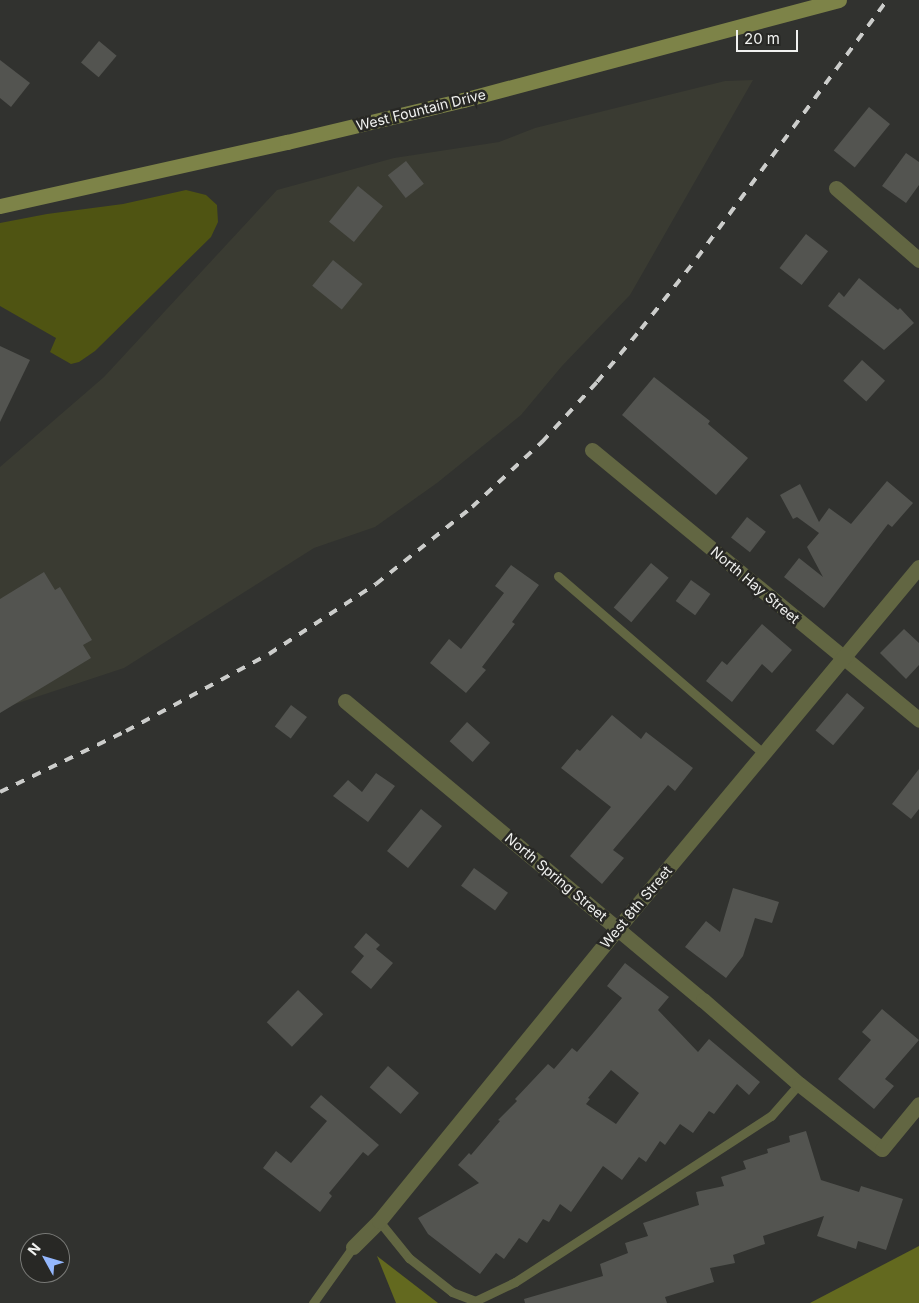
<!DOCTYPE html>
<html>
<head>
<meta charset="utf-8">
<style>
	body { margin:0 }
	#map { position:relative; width:919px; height:1303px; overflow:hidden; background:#31322f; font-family:Inter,sans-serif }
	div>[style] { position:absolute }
	.built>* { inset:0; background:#3a3b32 }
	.green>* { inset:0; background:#4f5412 }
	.forest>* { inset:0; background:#63691f }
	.building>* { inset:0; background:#535450; transform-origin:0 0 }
	.lane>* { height:9px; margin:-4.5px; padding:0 4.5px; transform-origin:4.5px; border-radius:4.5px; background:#626642 }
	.street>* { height:15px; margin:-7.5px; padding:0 7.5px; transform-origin:7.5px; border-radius:7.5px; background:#626642 }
	.secondary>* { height:15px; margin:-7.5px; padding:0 7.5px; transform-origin:7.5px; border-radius:7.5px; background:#7d8348 }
	.rail>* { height:4px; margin-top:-2px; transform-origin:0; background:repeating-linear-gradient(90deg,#cccdcb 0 9px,transparent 0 18px) }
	span { translate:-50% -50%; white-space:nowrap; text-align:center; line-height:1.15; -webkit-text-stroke:5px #282825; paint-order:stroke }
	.street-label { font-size:14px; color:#f1f2f0 }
	.north { position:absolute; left:20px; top:1233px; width:50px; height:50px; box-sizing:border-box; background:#282825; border:1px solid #787976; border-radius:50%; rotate:309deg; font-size:14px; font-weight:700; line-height:20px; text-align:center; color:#f1f2f0 }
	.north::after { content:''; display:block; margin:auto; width:18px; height:22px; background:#94b7fd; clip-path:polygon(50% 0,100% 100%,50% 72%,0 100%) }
	.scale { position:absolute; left:736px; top:30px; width:62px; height:22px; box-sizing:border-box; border:2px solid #f1f2f0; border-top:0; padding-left:6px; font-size:15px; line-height:18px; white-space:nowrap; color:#f1f2f0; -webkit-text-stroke:4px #282825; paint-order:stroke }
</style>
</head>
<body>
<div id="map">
	<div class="built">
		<div style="clip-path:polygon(753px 80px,630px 295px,562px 366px,521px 415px,437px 483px,375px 527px,314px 548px,124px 668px,0 709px,0 467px,104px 377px,277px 190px,394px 158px,499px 142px,535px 128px,725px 81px)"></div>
	</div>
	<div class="green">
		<div style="clip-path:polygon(186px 190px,206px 195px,217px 205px,218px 222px,211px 237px,95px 351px,79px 362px,71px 364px,50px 352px,56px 338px,0 306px,0 223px,47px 214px,123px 204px)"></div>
	</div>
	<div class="forest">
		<div style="clip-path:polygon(919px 1246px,919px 1303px,810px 1303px)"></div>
		<div style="clip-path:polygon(377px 1256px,438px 1303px,396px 1303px)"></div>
	</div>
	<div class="building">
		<div style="left:99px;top:41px;width:23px;height:28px;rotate:40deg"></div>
		<div style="clip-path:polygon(0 60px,30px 83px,11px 107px,0 98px)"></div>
		<div style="left:869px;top:107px;width:27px;height:56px;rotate:39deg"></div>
		<div style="clip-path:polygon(906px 153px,919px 162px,919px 185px,906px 203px,882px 186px)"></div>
		<div style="left:406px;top:161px;width:29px;height:23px;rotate:52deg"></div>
		<div style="left:358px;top:186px;width:32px;height:46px;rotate:39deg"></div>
		<div style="left:806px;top:234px;width:28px;height:43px;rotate:38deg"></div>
		<div style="left:333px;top:260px;width:38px;height:33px;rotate:39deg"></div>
		<div style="clip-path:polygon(859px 278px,898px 310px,900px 308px,914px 323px,884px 350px,828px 306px,839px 292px,844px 297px)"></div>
		<div style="clip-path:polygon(0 346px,30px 360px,0 422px)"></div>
		<div style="left:862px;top:360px;width:31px;height:28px;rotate:42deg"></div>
		<div style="clip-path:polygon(654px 377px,710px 421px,708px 424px,748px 458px,716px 495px,622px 415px)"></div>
		<div style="clip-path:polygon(887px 481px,913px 503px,892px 527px,888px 524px,824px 608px,784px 577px,799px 558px,823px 577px,807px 547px,819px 533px,797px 517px,793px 519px,780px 495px,800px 484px,819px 522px,829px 508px,851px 524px)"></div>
		<div style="left:747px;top:517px;width:24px;height:26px;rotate:38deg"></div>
		<div style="left:651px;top:563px;width:23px;height:58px;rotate:40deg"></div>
		<div style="clip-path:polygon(511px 565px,539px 585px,512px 622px,515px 624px,482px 667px,486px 670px,466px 693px,430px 663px,449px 639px,461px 649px,504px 593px,495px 586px)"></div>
		<div style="clip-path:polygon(44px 572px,55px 590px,60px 587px,92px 640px,83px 645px,91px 658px,0 713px,0 599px)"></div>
		<div style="left:691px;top:580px;width:24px;height:26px;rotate:36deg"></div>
		<div style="clip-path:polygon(762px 624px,792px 650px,772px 673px,762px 664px,732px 702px,706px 681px,722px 661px,727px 665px)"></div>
		<div style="clip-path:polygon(904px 629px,919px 643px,919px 665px,906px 679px,880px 653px)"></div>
		<div style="left:847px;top:693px;width:23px;height:49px;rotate:40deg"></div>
		<div style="left:291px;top:705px;width:20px;height:27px;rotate:37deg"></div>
		<div style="clip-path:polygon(612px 715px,641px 739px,646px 732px,693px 768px,675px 791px,668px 785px,613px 850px,624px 858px,602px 884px,570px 856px,611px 807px,561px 768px,577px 749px,580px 751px)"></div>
		<div style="left:467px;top:722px;width:31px;height:26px;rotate:42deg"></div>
		<div style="clip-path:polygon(919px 769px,919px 809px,911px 819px,892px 804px)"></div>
		<div style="clip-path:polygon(376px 773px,395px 786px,368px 822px,333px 796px,348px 780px,362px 792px)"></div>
		<div style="left:421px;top:809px;width:27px;height:54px;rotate:39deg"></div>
		<div style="left:474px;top:868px;width:42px;height:22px;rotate:36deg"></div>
		<div style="clip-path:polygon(733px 888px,779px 902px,772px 923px,755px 918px,743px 956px,726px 978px,685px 947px,706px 921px,720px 932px)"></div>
		<div style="clip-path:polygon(366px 933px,380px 945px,376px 949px,393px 963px,371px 989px,351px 972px,364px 956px,354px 947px)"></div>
		<div style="clip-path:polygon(evenodd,625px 963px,669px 997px,658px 1010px,698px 1052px,709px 1039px,760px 1082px,749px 1095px,737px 1084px,714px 1114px,709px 1111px,693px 1133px,680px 1124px,665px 1145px,660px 1141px,646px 1162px,639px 1157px,622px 1180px,603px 1166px,571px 1212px,560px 1204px,549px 1222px,543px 1219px,527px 1243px,519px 1238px,504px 1259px,496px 1253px,480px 1274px,428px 1234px,418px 1218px,479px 1183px,458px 1165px,469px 1153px,471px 1155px,500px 1121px,498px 1120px,517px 1101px,515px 1099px,548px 1064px,554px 1069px,572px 1048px,577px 1052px,594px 1032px,622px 998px,607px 986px,625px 963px,611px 1070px,639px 1093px,616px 1124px,586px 1104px,590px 1099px,588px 1098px,611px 1070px)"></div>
		<div style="left:298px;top:990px;width:35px;height:45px;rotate:44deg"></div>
		<div style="clip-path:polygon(882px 1009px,919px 1040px,885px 1079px,894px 1086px,874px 1109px,838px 1079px,871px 1040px,862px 1032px)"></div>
		<div style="left:388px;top:1066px;width:41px;height:28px;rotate:41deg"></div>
		<div style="clip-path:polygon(321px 1095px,379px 1145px,368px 1156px,363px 1152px,329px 1193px,332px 1196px,320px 1212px,263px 1168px,276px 1151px,291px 1163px,327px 1121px,310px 1107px)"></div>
		<div style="clip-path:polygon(806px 1131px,821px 1180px,859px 1192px,861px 1186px,903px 1199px,886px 1250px,858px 1241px,856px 1249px,817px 1236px,824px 1216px,763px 1236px,765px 1244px,733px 1255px,735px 1263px,710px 1268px,714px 1282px,665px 1297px,667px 1303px,525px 1303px,524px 1299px,603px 1276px,600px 1264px,628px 1253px,625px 1243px,648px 1236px,643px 1223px,699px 1205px,696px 1192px,724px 1186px,721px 1177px,746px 1169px,743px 1161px,768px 1153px,767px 1149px,790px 1142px,789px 1136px)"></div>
	</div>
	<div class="lane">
		<div style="left:558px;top:576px;width:272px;rotate:40.8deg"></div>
		<div style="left:379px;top:1221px;width:48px;rotate:51deg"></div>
		<div style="left:409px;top:1258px;width:55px;rotate:38.3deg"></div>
		<div style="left:452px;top:1292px;width:25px;rotate:21deg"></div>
		<div style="left:475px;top:1301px;width:44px;rotate:-25.4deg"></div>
		<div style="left:515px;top:1282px;width:305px;rotate:-33deg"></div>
		<div style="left:771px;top:1116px;width:43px;rotate:-48.8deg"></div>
		<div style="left:313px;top:1303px;width:69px;rotate:-54.5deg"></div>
	</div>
	<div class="street">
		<div style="left:836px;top:188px;width:110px;rotate:40.9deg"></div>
		<div style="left:592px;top:450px;width:424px;rotate:39.5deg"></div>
		<div style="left:345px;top:701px;width:466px;rotate:39.9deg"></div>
		<div style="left:703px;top:1000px;width:128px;rotate:41.2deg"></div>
		<div style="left:799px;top:1084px;width:105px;rotate:38.1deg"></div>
		<div style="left:882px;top:1149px;width:58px;rotate:-50.6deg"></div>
		<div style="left:353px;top:1247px;width:37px;rotate:-45deg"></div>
		<div style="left:379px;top:1221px;width:378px;rotate:-50.8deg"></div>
		<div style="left:618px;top:928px;width:470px;rotate:-50.2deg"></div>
	</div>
	<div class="secondary">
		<div style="left:0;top:206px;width:294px;rotate:-12.6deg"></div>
		<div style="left:287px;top:142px;width:181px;rotate:-13.4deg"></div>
		<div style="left:463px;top:100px;width:389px;rotate:-14.9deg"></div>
	</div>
	<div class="rail">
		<div style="left:0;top:792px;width:140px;rotate:-25.8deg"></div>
		<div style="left:126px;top:731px;width:162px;rotate:-28.3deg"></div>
		<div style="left:269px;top:654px;width:128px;rotate:-33.2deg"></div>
		<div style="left:376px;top:584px;width:123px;rotate:-38.7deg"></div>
		<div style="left:472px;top:507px;width:96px;rotate:-42.9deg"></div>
		<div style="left:542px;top:442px;width:81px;rotate:-47.5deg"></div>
		<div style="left:597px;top:382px;width:69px;rotate:-50.3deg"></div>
		<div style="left:641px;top:329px;width:90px;rotate:-51.7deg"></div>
		<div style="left:697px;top:258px;width:320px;rotate:-53.6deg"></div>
	</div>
	<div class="street-label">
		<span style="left:421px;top:110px;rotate:-14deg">West Fountain Drive</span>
		<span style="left:755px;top:585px;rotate:40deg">North Hay Street</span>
		<span style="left:556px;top:877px;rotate:40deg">North Spring Street</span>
		<span style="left:636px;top:907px;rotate:-50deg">West 8th Street</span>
	</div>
	<div class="north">N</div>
	<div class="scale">20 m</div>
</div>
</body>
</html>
